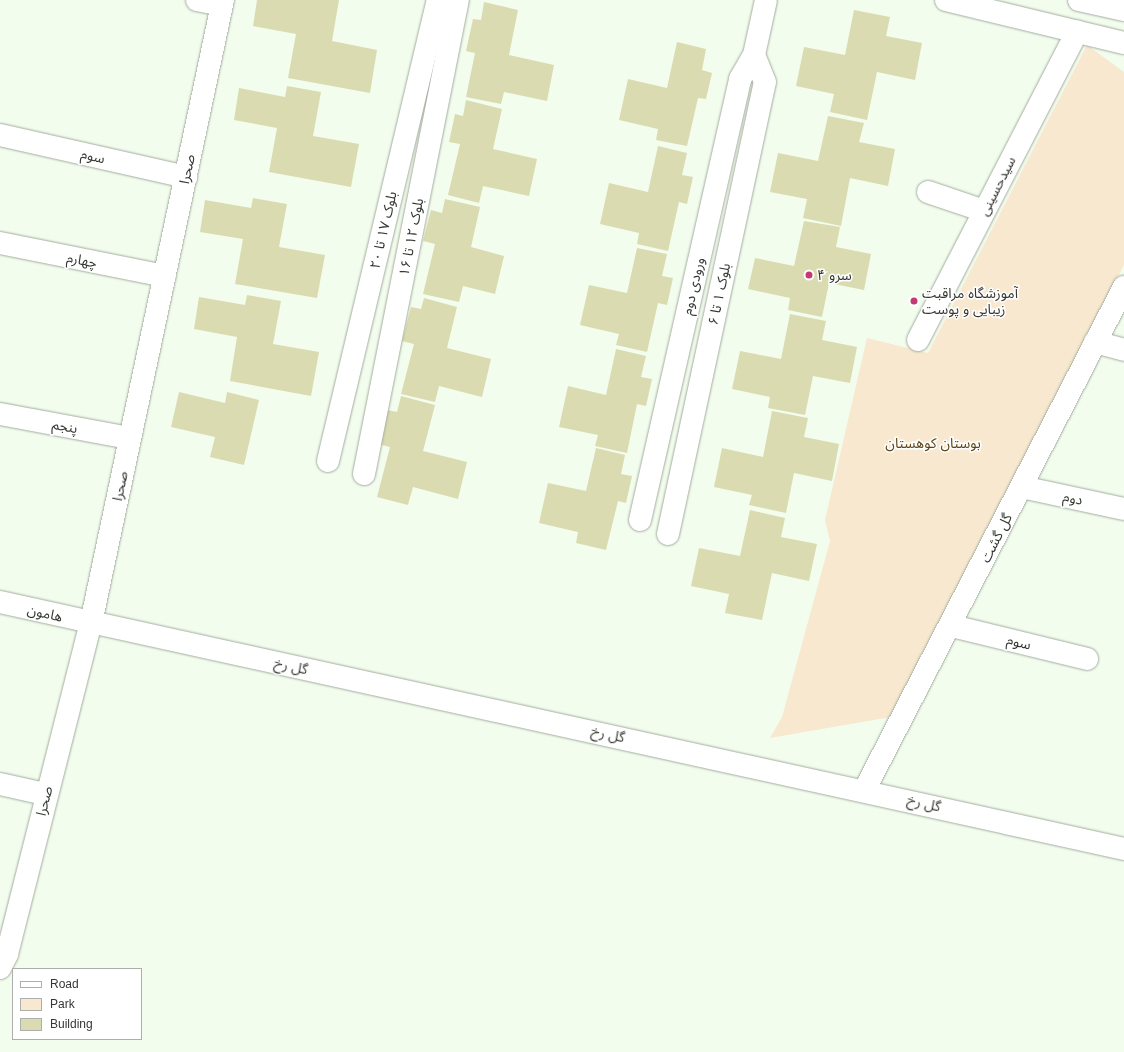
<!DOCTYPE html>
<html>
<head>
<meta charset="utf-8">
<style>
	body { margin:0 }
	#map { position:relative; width:1124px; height:1052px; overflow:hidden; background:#f3fdee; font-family:Helvetica,"Noto Sans Arabic",sans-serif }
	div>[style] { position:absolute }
	.green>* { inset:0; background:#f7e8cf }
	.building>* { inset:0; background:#dadbb0 }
	.roads { filter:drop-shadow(0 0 1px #a3ac9f) drop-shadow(0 0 1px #a3ac9f) }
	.minor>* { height:22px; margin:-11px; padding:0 11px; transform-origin:11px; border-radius:11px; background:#fff }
	.major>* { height:22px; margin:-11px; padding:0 11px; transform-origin:11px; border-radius:11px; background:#fff }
	.dots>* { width:11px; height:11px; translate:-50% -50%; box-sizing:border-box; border:2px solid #fff; border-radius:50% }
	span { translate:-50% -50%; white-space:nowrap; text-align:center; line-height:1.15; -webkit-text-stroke:3px #fff; paint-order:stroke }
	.street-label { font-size:14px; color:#333731 }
	.poi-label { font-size:14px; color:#333731 }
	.left { translate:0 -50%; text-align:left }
	.park-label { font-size:14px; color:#5c4516 }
	.legend { position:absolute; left:12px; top:968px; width:130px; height:72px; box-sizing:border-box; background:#fff; border:1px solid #adafad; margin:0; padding:5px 7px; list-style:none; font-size:12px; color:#333731 }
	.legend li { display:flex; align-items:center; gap:8px; height:20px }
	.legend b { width:20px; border:1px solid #adafad }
</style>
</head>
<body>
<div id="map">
	<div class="green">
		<div style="clip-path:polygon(1087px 45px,1124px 72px,1124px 265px,891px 717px,770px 738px,782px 717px,830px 541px,825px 520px,867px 338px,928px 353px)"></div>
	</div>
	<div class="building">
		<div style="clip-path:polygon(257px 0,339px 0,332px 41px,377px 50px,370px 93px,288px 78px,296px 34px,253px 26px)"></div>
		<div style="clip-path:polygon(484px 2px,518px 10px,509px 55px,554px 65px,547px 101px,504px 92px,501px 104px,466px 97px,475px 53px,466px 51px,473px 19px,481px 20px)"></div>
		<div style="clip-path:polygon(854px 10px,890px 17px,886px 36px,922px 43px,915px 80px,877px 72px,867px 120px,830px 112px,834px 94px,796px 86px,804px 47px,845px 55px)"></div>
		<div style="clip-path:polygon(677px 42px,706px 49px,702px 70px,712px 73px,706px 99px,698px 98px,687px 146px,656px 140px,658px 129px,619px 120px,628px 79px,667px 88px)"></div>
		<div style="clip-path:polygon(287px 86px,321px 92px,313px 136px,359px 144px,351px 187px,269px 172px,277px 128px,234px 120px,239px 88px,285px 97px)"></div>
		<div style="clip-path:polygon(466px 100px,502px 109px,493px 149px,537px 159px,529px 196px,483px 186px,479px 203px,448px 195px,460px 144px,449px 142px,455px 114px,463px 116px)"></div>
		<div style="clip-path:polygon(828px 116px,864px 123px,859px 142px,895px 149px,888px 186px,850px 178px,841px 226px,803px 218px,807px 199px,770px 192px,778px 153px,818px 161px)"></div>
		<div style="clip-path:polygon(658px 146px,687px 153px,682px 175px,693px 177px,687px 204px,679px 202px,668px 251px,637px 244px,639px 233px,600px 224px,609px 183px,648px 192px)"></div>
		<div style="clip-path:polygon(253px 198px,287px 204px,279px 247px,325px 255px,317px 298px,235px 284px,243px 239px,200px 232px,205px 200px,251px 208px)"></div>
		<div style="clip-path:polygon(445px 199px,480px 207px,471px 247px,504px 256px,495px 294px,463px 286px,459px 302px,423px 294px,435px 244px,423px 241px,431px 210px,442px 213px)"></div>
		<div style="clip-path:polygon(804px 221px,840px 227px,836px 247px,871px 254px,864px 290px,829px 283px,822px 317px,788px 310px,790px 298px,748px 289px,755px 258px,794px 266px)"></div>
		<div style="clip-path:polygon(637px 248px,667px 254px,662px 276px,673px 278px,667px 305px,658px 303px,647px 352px,616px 345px,619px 334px,580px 325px,589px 285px,627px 293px)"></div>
		<div style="clip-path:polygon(247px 295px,281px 301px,273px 344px,319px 352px,311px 396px,230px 381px,237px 337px,194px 329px,199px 297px,245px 305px)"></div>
		<div style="clip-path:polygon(424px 298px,457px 307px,447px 348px,491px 359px,482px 397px,439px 386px,435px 402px,401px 394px,414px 344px,402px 341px,411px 307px,421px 309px)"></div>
		<div style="clip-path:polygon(790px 314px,826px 321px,822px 340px,857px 347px,850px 383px,813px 376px,805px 415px,768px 408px,770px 397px,732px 389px,740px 351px,781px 359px)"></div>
		<div style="clip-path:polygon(616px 349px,646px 356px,641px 377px,652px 379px,646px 406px,637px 404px,627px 453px,595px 446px,598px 435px,559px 427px,568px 386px,606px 395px)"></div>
		<div style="clip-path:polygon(179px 392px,225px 403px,227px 392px,259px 400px,244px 465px,210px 457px,215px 437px,171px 427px)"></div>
		<div style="clip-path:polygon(401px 396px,435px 405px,423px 451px,467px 462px,458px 499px,413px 487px,408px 505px,377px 497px,390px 447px,378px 444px,387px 410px,397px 412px)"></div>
		<div style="clip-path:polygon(772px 411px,808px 418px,804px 437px,839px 444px,832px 481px,794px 473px,786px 513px,749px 505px,752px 495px,714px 487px,722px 448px,763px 457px)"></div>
		<div style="clip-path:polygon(596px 448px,625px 455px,621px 474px,632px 476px,626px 503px,618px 501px,606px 550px,576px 543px,578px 532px,539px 523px,548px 483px,586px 491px)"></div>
		<div style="clip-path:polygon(750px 510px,785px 518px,781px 537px,817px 544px,809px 581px,772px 573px,762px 620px,725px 613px,729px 594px,691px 586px,699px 548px,740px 556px)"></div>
	</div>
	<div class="roads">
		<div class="minor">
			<div style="left:197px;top:0;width:25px;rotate:11deg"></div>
			<div style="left:0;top:135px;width:191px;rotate:12.7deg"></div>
			<div style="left:928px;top:192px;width:59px;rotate:18.7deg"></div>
			<div style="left:0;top:243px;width:168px;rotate:11.3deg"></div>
			<div style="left:918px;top:340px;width:347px;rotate:-62.7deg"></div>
			<div style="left:1095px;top:342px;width:30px;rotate:15deg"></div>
			<div style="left:0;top:414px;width:132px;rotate:10.5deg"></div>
			<div style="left:328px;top:461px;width:474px;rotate:-76.6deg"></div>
			<div style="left:364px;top:474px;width:483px;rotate:-78.8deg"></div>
			<div style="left:1022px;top:487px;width:104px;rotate:12.2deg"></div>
			<div style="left:640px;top:520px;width:452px;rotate:-77.2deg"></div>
			<div style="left:740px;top:79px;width:28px;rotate:-60deg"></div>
			<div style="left:754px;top:55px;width:56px;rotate:-77.7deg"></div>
			<div style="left:668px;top:534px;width:462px;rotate:-77.9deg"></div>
			<div style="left:765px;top:82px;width:29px;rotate:-112deg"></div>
			<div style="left:0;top:602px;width:1151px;rotate:12.39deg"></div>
			<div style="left:952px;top:626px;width:139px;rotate:13.7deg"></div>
			<div style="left:0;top:784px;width:46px;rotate:12.5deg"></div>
			<div style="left:865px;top:789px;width:565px;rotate:-62.71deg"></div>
			<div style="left:0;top:968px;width:16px;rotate:-63deg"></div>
			<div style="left:7px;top:954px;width:341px;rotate:-75.8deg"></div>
			<div style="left:91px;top:623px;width:637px;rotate:-78.04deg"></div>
		</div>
		<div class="major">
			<div style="left:946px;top:0;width:183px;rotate:13.6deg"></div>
			<div style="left:1079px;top:0;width:46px;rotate:12.5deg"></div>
		</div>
	</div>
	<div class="dots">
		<div style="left:809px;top:275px;background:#c33972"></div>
		<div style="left:914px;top:301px;background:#c33972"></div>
	</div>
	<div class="street-label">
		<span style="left:93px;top:156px;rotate:13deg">سوم</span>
		<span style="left:187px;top:169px;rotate:-78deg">صحرا</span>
		<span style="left:997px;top:186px;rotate:-63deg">سیدحسینی</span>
		<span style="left:383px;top:230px;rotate:-77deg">بلوک ۱۷ تا ۲۰</span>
		<span style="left:411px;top:237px;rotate:-79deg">بلوک ۱۲ تا ۱۶</span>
		<span style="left:82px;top:260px;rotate:11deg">چهارم</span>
		<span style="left:693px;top:286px;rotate:-77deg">ورودی دوم</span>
		<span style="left:719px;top:294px;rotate:-78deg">بلوک ۱ تا ۶</span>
		<span style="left:65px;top:426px;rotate:11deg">پنجم</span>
		<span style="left:120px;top:486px;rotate:-78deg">صحرا</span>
		<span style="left:1073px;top:498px;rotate:12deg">دوم</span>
		<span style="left:996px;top:538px;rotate:-63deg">گل گشت</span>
		<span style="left:45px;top:613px;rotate:13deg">هامون</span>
		<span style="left:1019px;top:642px;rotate:14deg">سوم</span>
		<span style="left:291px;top:666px;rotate:12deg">گل رخ</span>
		<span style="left:608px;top:734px;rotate:12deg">گل رخ</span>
		<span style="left:44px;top:801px;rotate:-76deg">صحرا</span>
		<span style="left:924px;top:803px;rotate:13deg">گل رخ</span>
	</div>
	<div class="poi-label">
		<span class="left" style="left:817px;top:275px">سرو ۴</span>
		<span class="left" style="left:922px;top:301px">آموزشگاه مراقبت<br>زیبایی و پوست</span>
	</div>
	<div class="park-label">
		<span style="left:933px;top:443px">بوستان کوهستان</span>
	</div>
	<ul class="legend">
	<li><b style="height:5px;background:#fff"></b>Road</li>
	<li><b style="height:11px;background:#f7e8cf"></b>Park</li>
	<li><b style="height:11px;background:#dadbb0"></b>Building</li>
	</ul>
</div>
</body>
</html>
